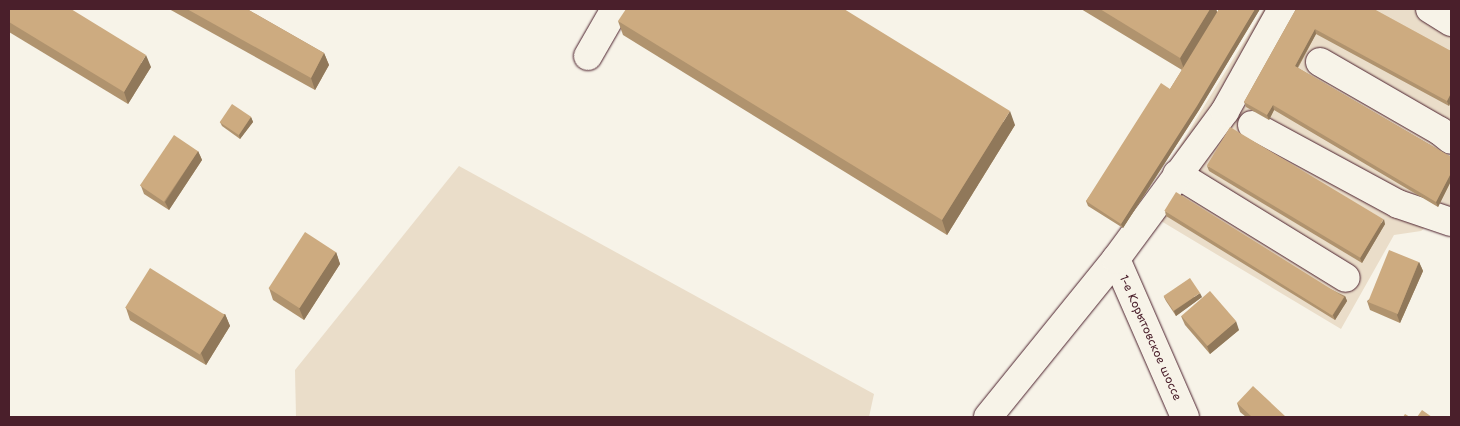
<!DOCTYPE html>
<html>
<head>
<meta charset="utf-8">
<style>
	body { margin:0 }
	#map { position:relative; width:1460px; height:426px; overflow:hidden; background:#f7f3e8; font-family:"Shantell Sans",sans-serif }
	div>[style] { position:absolute }
	.built>* { inset:0; background:#eaddc9 }
	.roads { filter:drop-shadow(0 0 1px #4a1f2b) drop-shadow(0 0 1px #4a1f2b) }
	.minor>* { height:28px; margin:-14px; padding:0 14px; transform-origin:14px; border-radius:14px; background:#f7f3e8 }
	.wall>* { inset:0; background:#b0936e }
	.shaded-wall>* { inset:0; background:#90785a }
	.building>* { inset:0; background:#cdab80; transform-origin:0 0 }
	span { translate:-50% -50%; white-space:nowrap; text-align:center; line-height:1.15; -webkit-text-stroke:4px #f7f3e8; paint-order:stroke }
	.street-label { font-size:12px; color:#4a1f2b }
	.frame { position:absolute; inset:0; border:10px solid #4a1f2b; pointer-events:none }
</style>
</head>
<body>
<div id="map">
	<div class="built">
		<div style="clip-path:polygon(1264px 9px,1451px 9px,1451px 206px,1421px 231px,1394px 235px,1341px 329px,1141px 209px)"></div>
		<div style="clip-path:polygon(459px 166px,874px 394px,869px 417px,296px 417px,295px 370px)"></div>
	</div>
	<div class="roads">
		<div class="minor">
			<div style="left:1430px;top:9px;width:25px;rotate:32deg"></div>
			<div style="left:588px;top:56px;width:54px;rotate:-60.1deg"></div>
			<div style="left:1320px;top:62px;width:138px;rotate:29.9deg"></div>
			<div style="left:1440px;top:131px;width:14px;rotate:39deg"></div>
			<div style="left:1252px;top:125px;width:166px;rotate:28.4deg"></div>
			<div style="left:1398px;top:204px;width:56px;rotate:18.8deg"></div>
			<div style="left:1177px;top:174px;width:198px;rotate:31.6deg"></div>
			<div style="left:1116px;top:259px;width:172px;rotate:66.4deg"></div>
			<div style="left:988px;top:417px;width:203px;rotate:-51deg"></div>
			<div style="left:1116px;top:259px;width:184px;rotate:-53.6deg"></div>
			<div style="left:1225px;top:111px;width:117px;rotate:-60.8deg"></div>
		</div>
	</div>
	<div class="wall">
		<div style="clip-path:polygon(9px 9px,151px 67px,128px 104px,9px 32px)"></div>
		<div style="clip-path:polygon(169px 9px,247px 9px,324px 53px,329px 65px,315px 90px)"></div>
		<div style="clip-path:polygon(1081px 9px,1216px 9px,1217px 13px,1219px 9px,1260px 9px,1199px 110px,1123px 228px,1088px 206px,1086px 201px,1170px 89px,1182px 70px)"></div>
		<div style="clip-path:polygon(1296px 9px,1451px 51px,1451px 101px,1449px 106px,1316px 34px,1298px 68px,1451px 157px,1451px 181px,1438px 207px,1274px 110px,1269px 120px,1246px 107px,1244px 102px)"></div>
		<div style="clip-path:polygon(618px 21px,1015px 125px,947px 235px,623px 35px)"></div>
		<div style="clip-path:polygon(251px 117px,253px 122px,240px 139px,222px 126px,220px 122px)"></div>
		<div style="clip-path:polygon(198px 151px,202px 160px,169px 210px,144px 194px,141px 186px)"></div>
		<div style="clip-path:polygon(1207px 166px,1385px 224px,1362px 263px,1209px 171px)"></div>
		<div style="clip-path:polygon(1165px 211px,1345px 296px,1347px 301px,1335px 320px,1166px 216px)"></div>
		<div style="clip-path:polygon(336px 252px,340px 264px,304px 320px,273px 300px,269px 288px)"></div>
		<div style="clip-path:polygon(1419px 262px,1423px 271px,1400px 323px,1370px 310px,1367px 301px)"></div>
		<div style="clip-path:polygon(1164px 297px,1202px 297px,1176px 316px,1166px 301px)"></div>
		<div style="clip-path:polygon(126px 308px,225px 314px,230px 326px,206px 365px,130px 320px)"></div>
		<div style="clip-path:polygon(1181px 316px,1239px 330px,1210px 354px,1185px 325px)"></div>
		<div style="clip-path:polygon(1237px 403px,1286px 417px,1246px 417px,1240px 412px)"></div>
	</div>
	<div class="shaded-wall">
		<div style="clip-path:polygon(1210px 9px,1216px 9px,1219px 17px,1185px 72px,1180px 58px)"></div>
		<div style="clip-path:polygon(1255px 9px,1260px 9px,1199px 110px,1123px 228px,1121px 224px)"></div>
		<div style="clip-path:polygon(1315px 29px,1316px 34px,1296px 70px,1295px 66px)"></div>
		<div style="clip-path:polygon(324px 53px,329px 65px,315px 90px,311px 78px)"></div>
		<div style="clip-path:polygon(146px 55px,151px 67px,128px 104px,124px 92px)"></div>
		<div style="clip-path:polygon(1451px 93px,1451px 101px,1449px 106px,1447px 101px)"></div>
		<div style="clip-path:polygon(1273px 105px,1274px 110px,1269px 120px,1267px 115px)"></div>
		<div style="clip-path:polygon(1010px 111px,1015px 125px,947px 235px,942px 220px)"></div>
		<div style="clip-path:polygon(251px 117px,253px 122px,240px 139px,239px 135px)"></div>
		<div style="clip-path:polygon(198px 151px,202px 160px,169px 210px,165px 202px)"></div>
		<div style="clip-path:polygon(1451px 173px,1451px 181px,1438px 207px,1436px 202px)"></div>
		<div style="clip-path:polygon(1384px 219px,1385px 224px,1362px 263px,1360px 258px)"></div>
		<div style="clip-path:polygon(336px 252px,340px 264px,304px 320px,299px 308px)"></div>
		<div style="clip-path:polygon(1419px 262px,1423px 271px,1400px 323px,1397px 315px)"></div>
		<div style="clip-path:polygon(1200px 293px,1202px 297px,1176px 316px,1174px 311px)"></div>
		<div style="clip-path:polygon(1345px 296px,1347px 301px,1335px 320px,1333px 315px)"></div>
		<div style="clip-path:polygon(225px 314px,230px 326px,206px 365px,201px 353px)"></div>
		<div style="clip-path:polygon(1236px 321px,1239px 330px,1210px 354px,1207px 346px)"></div>
	</div>
	<div class="building">
		<div style="clip-path:polygon(9px 9px,71px 9px,146px 55px,124px 92px,9px 22px)"></div>
		<div style="clip-path:polygon(187px 9px,247px 9px,324px 53px,311px 78px)"></div>
		<div style="clip-path:polygon(626px 9px,844px 9px,1010px 111px,942px 220px,618px 21px)"></div>
		<div style="clip-path:polygon(1100px 9px,1210px 9px,1180px 58px)"></div>
		<div style="clip-path:polygon(1219px 9px,1255px 9px,1197px 106px,1121px 224px,1086px 201px,1161px 83px,1170px 89px)"></div>
		<div style="clip-path:polygon(1296px 9px,1374px 9px,1451px 51px,1451px 93px,1447px 101px,1315px 29px,1295px 66px,1451px 157px,1451px 173px,1436px 202px,1273px 105px,1267px 115px,1244px 102px)"></div>
		<div style="left:232px;top:104px;width:23px;height:22px;rotate:34deg"></div>
		<div style="left:1230px;top:127px;width:179px;height:45px;rotate:31deg"></div>
		<div style="left:174px;top:135px;width:29px;height:61px;rotate:34deg"></div>
		<div style="left:1176px;top:192px;width:198px;height:22px;rotate:32deg"></div>
		<div style="left:305px;top:232px;width:37px;height:67px;rotate:33deg"></div>
		<div style="left:1389px;top:250px;width:32px;height:56px;rotate:22deg"></div>
		<div style="left:150px;top:268px;width:88px;height:47px;rotate:32deg"></div>
		<div style="left:1190px;top:278px;width:18px;height:32px;rotate:56deg"></div>
		<div style="left:1210px;top:291px;width:40px;height:38px;rotate:49deg"></div>
		<div style="clip-path:polygon(1253px 386px,1286px 417px,1252px 417px,1237px 403px)"></div>
		<div style="clip-path:polygon(1422px 410px,1432px 417px,1417px 417px)"></div>
		<div style="clip-path:polygon(1405px 414px,1410px 417px,1403px 417px)"></div>
	</div>
	<div class="street-label">
		<span style="left:1150px;top:338px;rotate:66deg">1-е Корытовское шоссе</span>
	</div>
	<div class="frame"></div>
</div>
</body>
</html>
